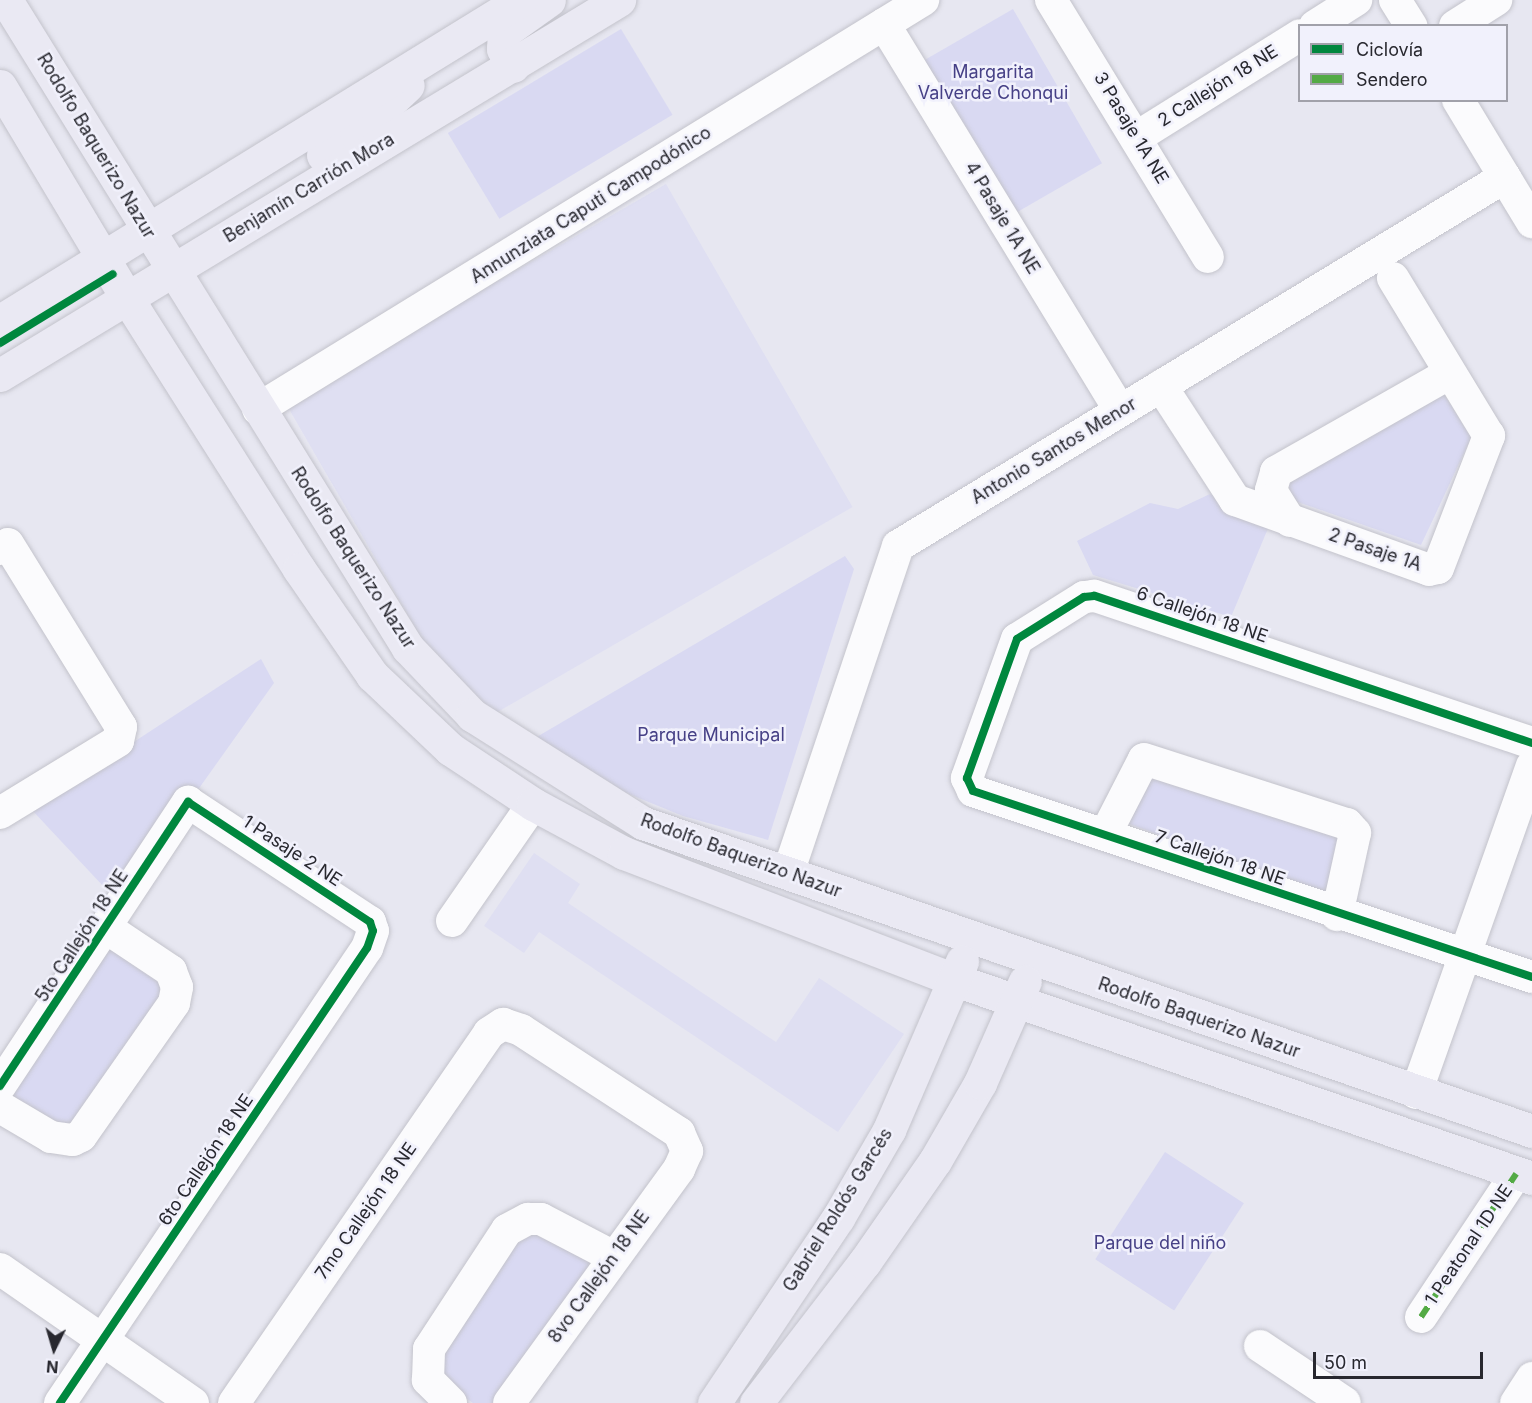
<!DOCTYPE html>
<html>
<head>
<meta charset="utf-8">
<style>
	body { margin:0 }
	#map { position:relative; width:1532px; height:1403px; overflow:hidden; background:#e7e7f1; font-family:Inter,sans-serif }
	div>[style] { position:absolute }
	.built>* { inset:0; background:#dfdff2; transform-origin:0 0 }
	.green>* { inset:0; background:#d9d9f2; transform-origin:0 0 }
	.roads { filter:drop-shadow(0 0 2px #c3c3cb) drop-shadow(0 0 2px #c3c3cb) }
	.minor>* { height:32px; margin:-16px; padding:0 16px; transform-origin:16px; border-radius:16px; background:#fbfbfd }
	.major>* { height:33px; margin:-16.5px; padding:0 16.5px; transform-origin:16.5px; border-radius:16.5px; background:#eae9f3 }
	.quiet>* { height:6px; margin-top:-3px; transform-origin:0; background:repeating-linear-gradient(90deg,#53aa45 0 12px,transparent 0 18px) }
	.cycleway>* { height:8px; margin:-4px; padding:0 4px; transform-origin:4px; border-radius:4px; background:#00873e }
	span { translate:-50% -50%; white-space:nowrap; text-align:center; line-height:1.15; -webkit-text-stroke:5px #f1f1fc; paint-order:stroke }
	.park-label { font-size:18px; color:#464086 }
	.street-label { font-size:18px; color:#28282f }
	.legend { position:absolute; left:1298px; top:24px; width:210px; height:78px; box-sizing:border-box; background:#f1f1fc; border:2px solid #a1a1aa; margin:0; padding:8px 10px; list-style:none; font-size:18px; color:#28282f }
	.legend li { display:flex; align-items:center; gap:12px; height:30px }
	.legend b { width:30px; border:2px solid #a1a1aa }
	.north { position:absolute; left:24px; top:1319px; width:60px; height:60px; -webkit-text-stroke:4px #f1f1fc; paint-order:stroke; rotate:185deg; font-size:16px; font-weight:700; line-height:24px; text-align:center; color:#28282f }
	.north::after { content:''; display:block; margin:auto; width:21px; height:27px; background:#28282f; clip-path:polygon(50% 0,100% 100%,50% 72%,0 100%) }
	.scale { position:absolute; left:1313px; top:1352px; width:170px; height:27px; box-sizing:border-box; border:3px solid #28282f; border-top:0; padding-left:8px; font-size:18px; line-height:21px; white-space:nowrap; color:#28282f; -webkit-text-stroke:4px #f1f1fc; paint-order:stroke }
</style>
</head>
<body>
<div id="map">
	<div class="built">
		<div style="left:666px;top:184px;width:373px;height:439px;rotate:60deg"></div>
		<div style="clip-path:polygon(534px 853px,580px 884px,568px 903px,776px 1042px,819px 978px,904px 1034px,838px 1132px,539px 932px,524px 953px,484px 926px)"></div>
	</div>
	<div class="green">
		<div style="left:1013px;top:9px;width:178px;height:111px;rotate:60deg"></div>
		<div style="left:621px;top:29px;width:100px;height:202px;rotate:59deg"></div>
		<div style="clip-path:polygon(1442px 391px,1471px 438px,1421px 545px,1295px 501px,1285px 478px)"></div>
		<div style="clip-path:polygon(1210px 494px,1269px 526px,1231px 617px,1093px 575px,1077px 541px,1150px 503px,1178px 509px)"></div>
		<div style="clip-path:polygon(845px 556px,854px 569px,768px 840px,683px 816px,619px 790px,535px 738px)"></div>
		<div style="clip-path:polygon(261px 659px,274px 683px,118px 902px,31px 809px)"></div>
		<div style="left:1147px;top:757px;width:219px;height:69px;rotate:20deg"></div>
		<div style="clip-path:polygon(113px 940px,160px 971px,166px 997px,67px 1130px,7px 1101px)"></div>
		<div style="left:1165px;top:1152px;width:94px;height:128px;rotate:33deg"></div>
		<div style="clip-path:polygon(533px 1231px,596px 1262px,499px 1403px,473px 1403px,440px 1381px,437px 1358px,519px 1234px)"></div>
	</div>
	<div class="roads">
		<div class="minor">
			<div style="left:1051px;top:0;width:301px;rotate:58.6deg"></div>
			<div style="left:1395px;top:0;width:31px;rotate:58deg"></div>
			<div style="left:884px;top:24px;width:453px;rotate:58.6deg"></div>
			<div style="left:1315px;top:26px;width:49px;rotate:-32.4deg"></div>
			<div style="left:1455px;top:26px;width:49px;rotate:-32.4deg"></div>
			<div style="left:1458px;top:100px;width:143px;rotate:58.8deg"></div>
			<div style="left:1137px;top:137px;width:192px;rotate:-32deg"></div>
			<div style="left:1161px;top:386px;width:136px;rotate:57deg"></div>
			<div style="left:1235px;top:500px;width:206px;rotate:19.8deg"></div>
			<div style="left:1429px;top:570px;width:9px;rotate:-13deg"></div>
			<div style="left:1438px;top:568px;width:142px;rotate:-68.9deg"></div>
			<div style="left:1489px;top:436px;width:185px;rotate:-121.3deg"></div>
			<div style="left:258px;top:409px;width:781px;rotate:-31.59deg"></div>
			<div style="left:1290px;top:521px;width:36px;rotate:-122deg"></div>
			<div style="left:1271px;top:490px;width:19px;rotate:-74deg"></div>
			<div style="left:1276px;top:472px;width:200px;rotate:-29.6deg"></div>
			<div style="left:0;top:549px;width:9px;rotate:-32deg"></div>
			<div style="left:8px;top:544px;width:215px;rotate:58.3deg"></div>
			<div style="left:121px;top:727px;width:14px;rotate:102deg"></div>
			<div style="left:118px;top:741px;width:138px;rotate:148.6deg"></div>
			<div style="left:1532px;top:743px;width:462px;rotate:-161.4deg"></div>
			<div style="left:1094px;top:596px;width:10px;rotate:174deg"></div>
			<div style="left:1084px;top:597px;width:79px;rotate:147.9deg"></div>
			<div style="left:1017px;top:639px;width:148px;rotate:109.8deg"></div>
			<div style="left:967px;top:778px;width:14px;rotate:65deg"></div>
			<div style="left:973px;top:791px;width:589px;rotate:18.4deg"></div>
			<div style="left:1105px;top:835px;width:85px;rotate:-62.8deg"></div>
			<div style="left:1144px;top:759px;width:213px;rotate:17.8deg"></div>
			<div style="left:1347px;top:824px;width:12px;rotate:48deg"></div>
			<div style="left:1355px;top:833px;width:84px;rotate:102.4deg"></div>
			<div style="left:788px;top:873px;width:345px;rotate:-71.4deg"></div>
			<div style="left:898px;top:546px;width:710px;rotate:-31.3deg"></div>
			<div style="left:452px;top:921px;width:142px;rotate:-55.3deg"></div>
			<div style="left:0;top:1086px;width:341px;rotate:-56.5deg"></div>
			<div style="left:188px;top:802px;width:218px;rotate:33.4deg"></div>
			<div style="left:370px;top:922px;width:9px;rotate:72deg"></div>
			<div style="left:373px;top:931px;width:18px;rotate:109deg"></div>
			<div style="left:367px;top:948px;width:549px;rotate:124.01deg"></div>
			<div style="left:1416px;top:1093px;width:347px;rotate:-70.5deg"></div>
			<div style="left:0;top:1107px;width:59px;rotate:30.5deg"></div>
			<div style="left:51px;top:1137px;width:22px;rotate:8deg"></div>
			<div style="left:73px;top:1140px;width:9px;rotate:-27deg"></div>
			<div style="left:81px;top:1136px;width:162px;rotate:-55deg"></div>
			<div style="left:174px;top:1003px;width:16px;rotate:-79deg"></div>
			<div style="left:177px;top:987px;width:17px;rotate:-111deg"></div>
			<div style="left:171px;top:971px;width:79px;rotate:-146.3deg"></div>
			<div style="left:0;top:1269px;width:235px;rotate:34.8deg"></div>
			<div style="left:1421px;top:1317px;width:172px;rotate:-56.4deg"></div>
			<div style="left:1260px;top:1346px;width:102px;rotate:33.8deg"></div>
			<div style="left:234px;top:1403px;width:449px;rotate:-55.4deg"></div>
			<div style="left:489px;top:1033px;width:17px;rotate:-33deg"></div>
			<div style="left:503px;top:1024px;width:19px;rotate:18deg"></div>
			<div style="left:521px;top:1030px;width:189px;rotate:33.1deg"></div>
			<div style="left:679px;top:1133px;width:20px;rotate:66deg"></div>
			<div style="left:687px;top:1151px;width:20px;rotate:114deg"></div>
			<div style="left:679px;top:1169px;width:289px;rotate:126deg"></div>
			<div style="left:451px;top:1403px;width:33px;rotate:-135deg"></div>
			<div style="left:428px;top:1380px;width:31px;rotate:-88deg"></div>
			<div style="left:429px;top:1349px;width:142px;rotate:-56.8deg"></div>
			<div style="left:507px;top:1230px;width:24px;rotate:-28deg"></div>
			<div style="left:528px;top:1219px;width:13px"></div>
			<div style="left:541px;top:1219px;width:80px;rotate:27.5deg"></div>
			<div style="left:1516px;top:1403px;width:30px;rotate:-57deg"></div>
		</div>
		<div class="major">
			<div style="left:6px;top:0;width:763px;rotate:58.19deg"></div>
			<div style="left:408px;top:648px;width:93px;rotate:46.3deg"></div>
			<div style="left:472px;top:715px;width:202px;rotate:32.3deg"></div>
			<div style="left:643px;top:823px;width:941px;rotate:19.11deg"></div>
			<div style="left:513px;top:66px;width:20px;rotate:-120deg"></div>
			<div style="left:503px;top:49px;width:17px;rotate:-87deg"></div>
			<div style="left:504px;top:32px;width:55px;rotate:-35.4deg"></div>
			<div style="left:0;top:86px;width:247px;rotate:59.1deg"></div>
			<div style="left:127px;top:298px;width:321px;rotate:57.6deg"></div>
			<div style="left:299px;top:569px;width:129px;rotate:55.4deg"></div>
			<div style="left:372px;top:675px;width:108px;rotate:43.5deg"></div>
			<div style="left:450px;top:749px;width:100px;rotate:33.5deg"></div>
			<div style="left:533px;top:804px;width:103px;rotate:28.3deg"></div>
			<div style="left:624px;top:853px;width:355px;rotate:21deg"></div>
			<div style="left:955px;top:980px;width:610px;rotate:18.94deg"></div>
			<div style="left:323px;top:155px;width:39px;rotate:-32deg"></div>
			<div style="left:356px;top:134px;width:71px;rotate:-43.3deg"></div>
			<div style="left:0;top:321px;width:612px;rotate:-31.64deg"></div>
			<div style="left:0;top:375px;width:724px;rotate:-31.21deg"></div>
			<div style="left:714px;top:1403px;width:223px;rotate:-56.2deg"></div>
			<div style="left:838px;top:1218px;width:102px;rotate:-59.9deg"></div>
			<div style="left:889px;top:1130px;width:184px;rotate:-66.6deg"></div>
			<div style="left:756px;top:1403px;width:177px;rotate:-52.4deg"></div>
			<div style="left:864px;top:1263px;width:124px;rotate:-55.2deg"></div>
			<div style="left:935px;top:1161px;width:90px;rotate:-60deg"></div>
			<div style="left:980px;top:1083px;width:111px;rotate:-66.2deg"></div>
		</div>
	</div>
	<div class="quiet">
		<div style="left:1421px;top:1317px;width:172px;rotate:-56.4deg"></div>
	</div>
	<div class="cycleway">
		<div style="left:0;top:343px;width:132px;rotate:-31.4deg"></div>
		<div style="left:1532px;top:743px;width:462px;rotate:-161.4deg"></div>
		<div style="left:1094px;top:596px;width:10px;rotate:174deg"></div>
		<div style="left:1084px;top:597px;width:79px;rotate:147.9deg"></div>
		<div style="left:1017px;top:639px;width:148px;rotate:109.8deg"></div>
		<div style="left:967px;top:778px;width:14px;rotate:65deg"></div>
		<div style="left:973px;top:791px;width:589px;rotate:18.4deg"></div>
		<div style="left:0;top:1086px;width:341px;rotate:-56.5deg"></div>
		<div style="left:188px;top:802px;width:218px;rotate:33.4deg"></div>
		<div style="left:370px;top:922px;width:9px;rotate:72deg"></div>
		<div style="left:373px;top:931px;width:18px;rotate:109deg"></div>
		<div style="left:367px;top:948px;width:549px;rotate:124.01deg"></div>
	</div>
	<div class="park-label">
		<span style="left:993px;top:83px">Margarita<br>Valverde Chonqui</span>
		<span style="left:711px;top:735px">Parque Municipal</span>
		<span style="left:1160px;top:1243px">Parque del niño</span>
	</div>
	<div class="street-label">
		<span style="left:1218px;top:86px;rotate:-32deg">2 Callejón 18 NE</span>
		<span style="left:1131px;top:128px;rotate:59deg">3 Pasaje 1A NE</span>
		<span style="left:96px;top:146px;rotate:59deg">Rodolfo Baquerizo Nazur</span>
		<span style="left:309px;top:188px;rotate:-31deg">Benjamín Carrión Mora</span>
		<span style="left:591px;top:205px;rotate:-32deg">Annunziata Caputi Campodónico</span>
		<span style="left:1002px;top:218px;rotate:59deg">4 Pasaje 1A NE</span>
		<span style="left:1054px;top:451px;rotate:-31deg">Antonio Santos Menor</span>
		<span style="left:1375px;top:550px;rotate:19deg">2 Pasaje 1A</span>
		<span style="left:353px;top:558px;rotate:57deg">Rodolfo Baquerizo Nazur</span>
		<span style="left:1202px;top:615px;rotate:19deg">6 Callejón 18 NE</span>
		<span style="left:292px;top:851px;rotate:33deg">1 Pasaje 2 NE</span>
		<span style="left:741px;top:856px;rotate:20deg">Rodolfo Baquerizo Nazur</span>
		<span style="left:1220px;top:858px;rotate:19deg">7 Callejón 18 NE</span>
		<span style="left:82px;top:936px;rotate:-57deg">5to Callejón 18 NE</span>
		<span style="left:1199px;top:1018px;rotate:19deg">Rodolfo Baquerizo Nazur</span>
		<span style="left:206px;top:1160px;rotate:-56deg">6to Callejón 18 NE</span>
		<span style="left:838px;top:1210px;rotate:-58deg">Gabriel Roldós Garcés</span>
		<span style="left:366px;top:1211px;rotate:-55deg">7mo Callejón 18 NE</span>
		<span style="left:1469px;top:1245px;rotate:-56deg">1 Peatonal 1D NE</span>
		<span style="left:599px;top:1277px;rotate:-54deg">8vo Callejón 18 NE</span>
	</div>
	<ul class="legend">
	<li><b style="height:8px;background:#00873e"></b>Ciclovía</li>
	<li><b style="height:8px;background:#53aa45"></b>Sendero</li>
	</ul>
	<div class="north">N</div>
	<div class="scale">50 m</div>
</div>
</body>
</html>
